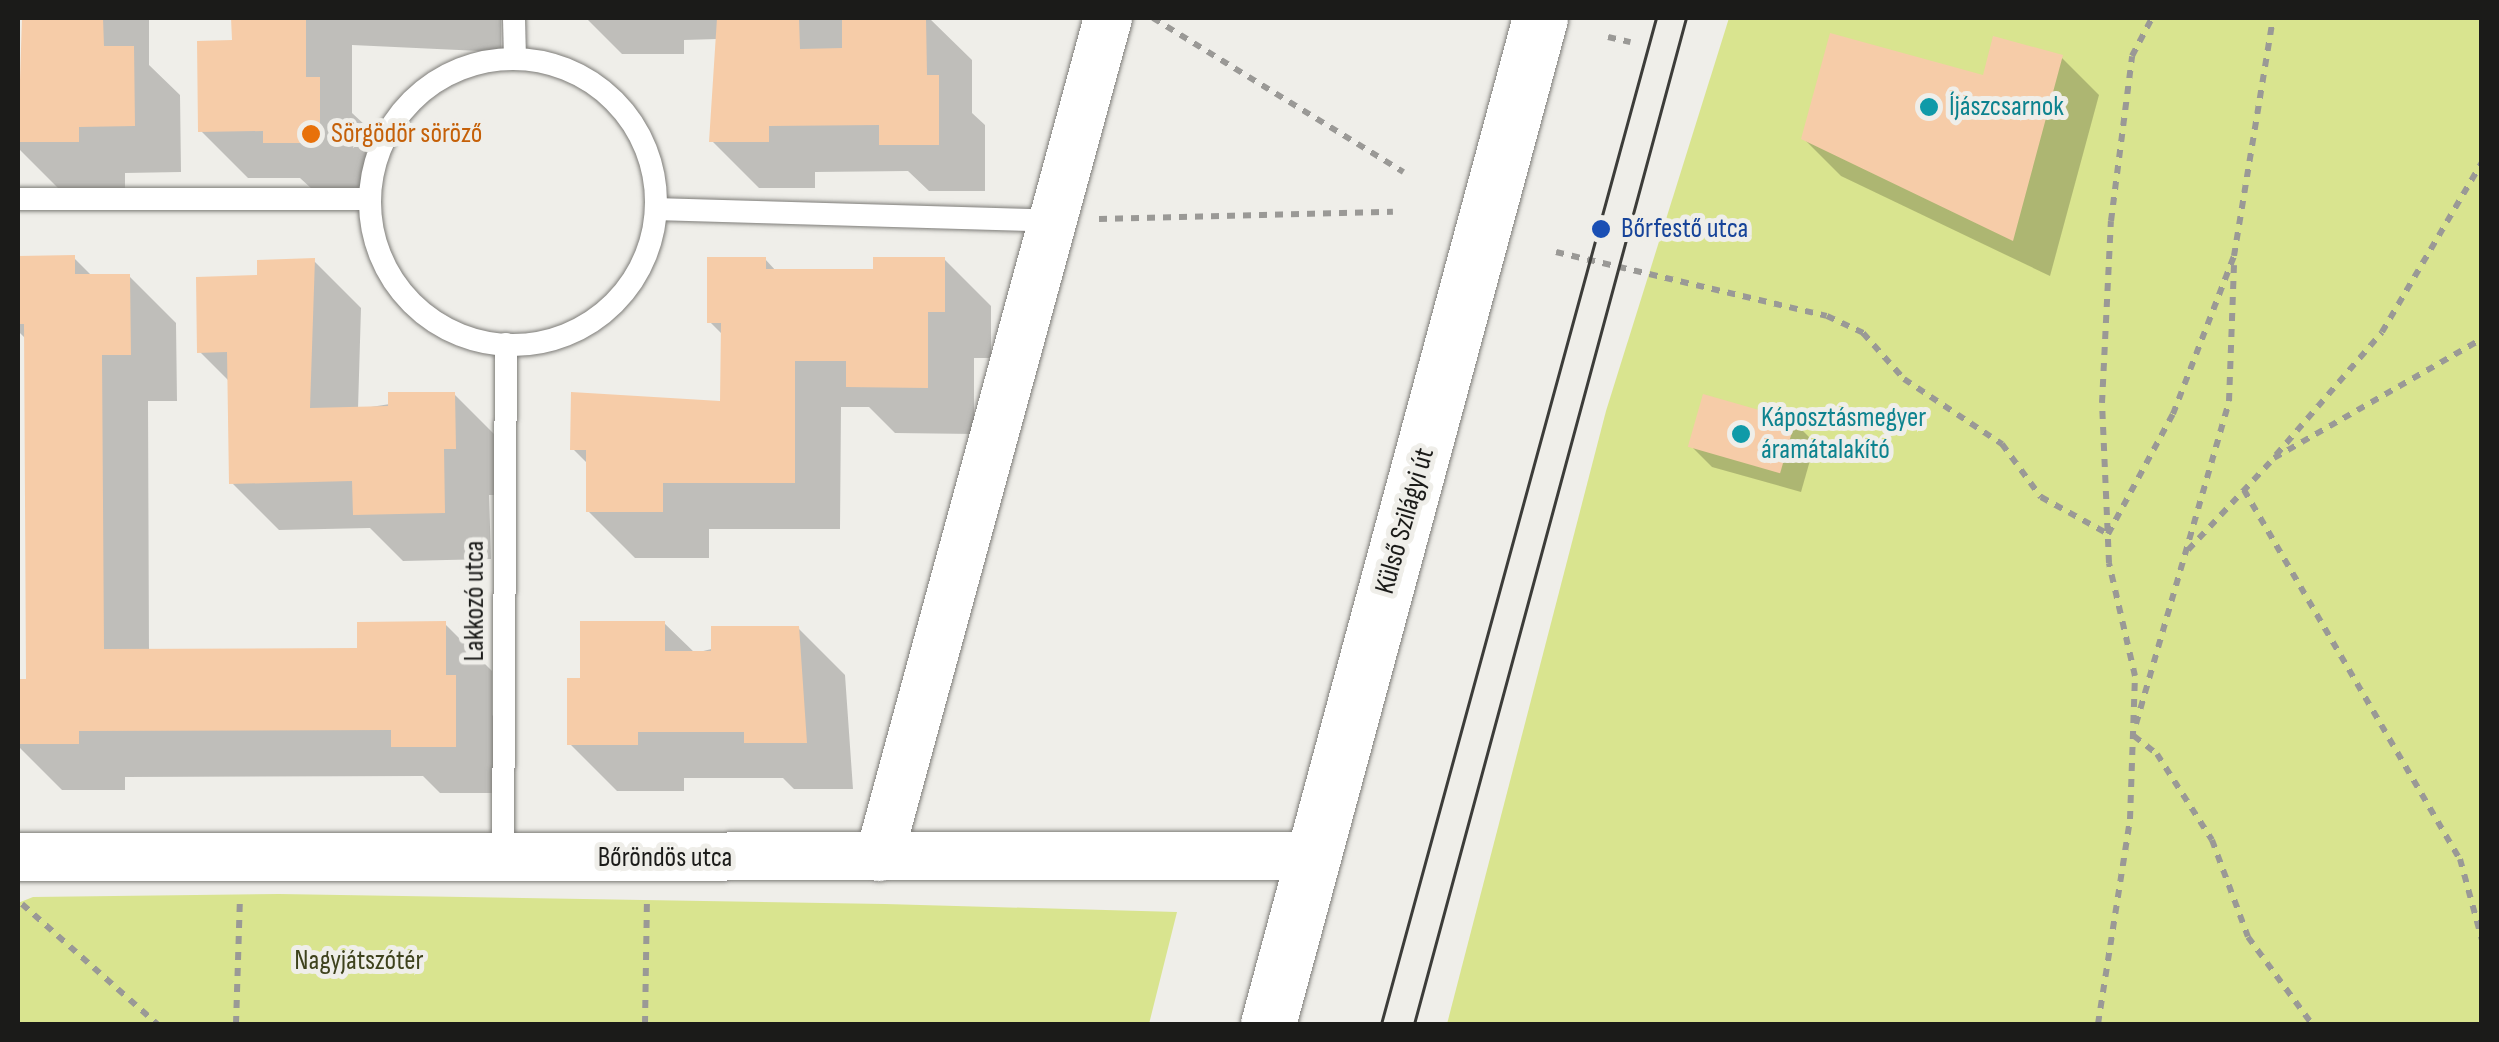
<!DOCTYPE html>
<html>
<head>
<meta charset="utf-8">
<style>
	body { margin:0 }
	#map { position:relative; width:2499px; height:1042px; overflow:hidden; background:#efeee9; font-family:"Sofia Sans Condensed",sans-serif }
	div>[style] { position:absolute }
	.green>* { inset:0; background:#d9e48f }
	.shadow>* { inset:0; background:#0003 }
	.building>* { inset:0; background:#f6cca8; transform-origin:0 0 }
	.path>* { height:6px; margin-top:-3px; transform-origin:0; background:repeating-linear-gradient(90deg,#9a9996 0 8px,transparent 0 16px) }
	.roads { filter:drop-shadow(0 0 2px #7d7c78) drop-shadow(0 0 2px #7d7c78) }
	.service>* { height:22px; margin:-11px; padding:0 11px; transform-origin:11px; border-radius:11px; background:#fff }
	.service>.ring { margin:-11px; padding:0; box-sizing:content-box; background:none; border:22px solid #fff; border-radius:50% }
	.minor>* { height:48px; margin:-24px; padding:0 24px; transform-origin:24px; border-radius:24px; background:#fff }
	.tertiary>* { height:55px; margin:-27.5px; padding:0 27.5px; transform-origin:27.5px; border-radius:27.5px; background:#fff }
	.tram>* { height:2.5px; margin:-1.25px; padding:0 1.25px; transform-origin:1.25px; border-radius:1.25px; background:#3c3c39 }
	.dots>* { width:28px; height:28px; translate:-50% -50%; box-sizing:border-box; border:5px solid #efeee9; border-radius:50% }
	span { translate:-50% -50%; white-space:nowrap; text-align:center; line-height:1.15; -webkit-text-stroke:10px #efeee9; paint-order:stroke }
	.culture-label { font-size:28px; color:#0d838f }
	.left { translate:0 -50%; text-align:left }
	.food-label { font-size:28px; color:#c56008 }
	.transit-label { font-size:28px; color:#164399 }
	.street-label { font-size:28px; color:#1b1b19 }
	.park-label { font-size:28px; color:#3e421d }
	.frame { position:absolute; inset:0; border:20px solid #1b1b19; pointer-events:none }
</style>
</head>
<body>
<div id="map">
	<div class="green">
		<div style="clip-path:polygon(1729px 18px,2481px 18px,2481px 1024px,1447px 1024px,1606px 411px)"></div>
		<div style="clip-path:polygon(279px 894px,885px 904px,1177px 912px,1149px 1024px,18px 1024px,18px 903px,33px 897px)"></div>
	</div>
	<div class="shadow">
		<div style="clip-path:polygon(25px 18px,149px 18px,149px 65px,180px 95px,181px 172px,125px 173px,125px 188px,58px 188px,18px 148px)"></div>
		<div style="clip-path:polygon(234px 18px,501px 18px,501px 52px,352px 45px,352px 113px,366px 126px,366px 189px,312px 189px,300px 178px,248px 178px,201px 131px,234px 42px)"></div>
		<div style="clip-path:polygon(586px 18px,929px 18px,972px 60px,972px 113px,985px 125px,985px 191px,929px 191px,908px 171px,815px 172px,815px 188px,759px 188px,712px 141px,717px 39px,684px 40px,684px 54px,622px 54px)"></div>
		<div style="clip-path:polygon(2062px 58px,2099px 95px,2050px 276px,1841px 176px,1804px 139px)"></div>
		<div style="clip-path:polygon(18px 258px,74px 258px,93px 277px,129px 276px,176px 323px,177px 401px,148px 401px,149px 651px,360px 650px,445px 624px,492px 671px,492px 715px,502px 725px,502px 793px,440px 793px,423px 776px,125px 777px,125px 790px,62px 790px,18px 746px,18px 681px,29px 681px,27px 340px,18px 331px)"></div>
		<div style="clip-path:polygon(765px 259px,777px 272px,875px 272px,944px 259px,991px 306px,991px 358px,974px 358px,974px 434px,895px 433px,869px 407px,841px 407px,840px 529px,709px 529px,709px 558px,635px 558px,588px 511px,589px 465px,573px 449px,723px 404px,723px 335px,710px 322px)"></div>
		<div style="clip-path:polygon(314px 261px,361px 308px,358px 409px,454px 394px,501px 441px,501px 495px,489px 495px,491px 559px,403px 561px,370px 528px,279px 530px,232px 483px,230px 382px,200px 352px,260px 278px)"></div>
		<div style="clip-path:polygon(1794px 422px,1815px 443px,1801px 492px,1712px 467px,1691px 446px)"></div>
		<div style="clip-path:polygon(664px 623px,695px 653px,798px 628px,845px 675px,853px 789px,794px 789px,783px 778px,684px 778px,684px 791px,617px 791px,570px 744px,583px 681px)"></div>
	</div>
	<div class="building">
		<div style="clip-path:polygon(22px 18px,103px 18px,104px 46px,134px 46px,135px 126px,79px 127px,79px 142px,18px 142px)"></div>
		<div style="clip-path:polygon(231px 18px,306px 18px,306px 77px,320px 77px,320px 143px,263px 143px,263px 131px,198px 132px,197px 41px,232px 40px)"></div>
		<div style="clip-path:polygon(717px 18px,799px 18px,800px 49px,842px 48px,842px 18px,926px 18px,927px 75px,939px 75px,939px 145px,879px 145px,879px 125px,769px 126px,769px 142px,709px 142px)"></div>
		<div style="clip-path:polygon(1830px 33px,1983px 75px,1993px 36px,2063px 55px,2013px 241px,1801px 139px)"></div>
		<div style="clip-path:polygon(75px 255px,75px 274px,130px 274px,131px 355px,102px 355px,104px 649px,357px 648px,357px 622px,446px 621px,446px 675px,456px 675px,456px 747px,391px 747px,391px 730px,79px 731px,79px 744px,18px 744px,18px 679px,26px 679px,24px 324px,18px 324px,18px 256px)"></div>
		<div style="clip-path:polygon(707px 257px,766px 257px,766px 269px,873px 269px,873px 257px,945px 257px,945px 312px,928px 312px,928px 388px,846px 387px,846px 361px,795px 361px,795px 483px,663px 483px,663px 512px,586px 512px,586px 450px,570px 450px,571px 392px,720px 401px,721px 323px,707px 323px)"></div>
		<div style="clip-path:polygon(315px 258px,310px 408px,388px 406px,388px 392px,455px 392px,456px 449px,444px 449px,445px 513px,353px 515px,352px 481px,229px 484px,227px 352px,197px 353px,196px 277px,257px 275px,257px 260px)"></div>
		<div style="left:1703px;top:394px;width:96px;height:55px;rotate:16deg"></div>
		<div style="clip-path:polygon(580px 621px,665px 621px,665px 651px,711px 651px,711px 626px,799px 626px,807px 743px,744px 743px,744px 732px,638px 732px,638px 745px,567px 745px,567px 678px,580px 678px)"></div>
	</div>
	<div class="path">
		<div style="left:1153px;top:18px;width:294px;rotate:31.6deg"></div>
		<div style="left:1608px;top:37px;width:23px;rotate:13deg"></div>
		<div style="left:1099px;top:219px;width:294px;rotate:-1.4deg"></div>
		<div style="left:1556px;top:252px;width:278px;rotate:13.3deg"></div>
		<div style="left:1827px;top:316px;width:40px;rotate:25deg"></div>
		<div style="left:1863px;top:333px;width:62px;rotate:48.3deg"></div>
		<div style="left:1904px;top:379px;width:118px;rotate:33.6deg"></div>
		<div style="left:2002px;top:444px;width:66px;rotate:53.7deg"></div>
		<div style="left:2041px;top:497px;width:77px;rotate:28.9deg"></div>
		<div style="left:2108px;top:534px;width:136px;rotate:-61.6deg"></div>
		<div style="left:2173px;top:414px;width:169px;rotate:-68.9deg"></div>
		<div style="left:2234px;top:256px;width:241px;rotate:-80.7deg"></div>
		<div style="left:2276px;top:455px;width:162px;rotate:-49.2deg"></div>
		<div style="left:2382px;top:332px;width:197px;rotate:-59.5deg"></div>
		<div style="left:2244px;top:490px;width:428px;rotate:59.7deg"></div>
		<div style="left:2460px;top:859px;width:84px;rotate:74.8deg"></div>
		<div style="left:2188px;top:550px;width:126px;rotate:-46.9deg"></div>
		<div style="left:2274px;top:458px;width:240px;rotate:-29.8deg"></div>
		<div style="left:2136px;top:724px;width:336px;rotate:-73.9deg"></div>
		<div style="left:2229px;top:401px;width:136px;rotate:-87.9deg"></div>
		<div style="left:2134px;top:736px;width:29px;rotate:38deg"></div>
		<div style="left:2157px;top:754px;width:102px;rotate:57.4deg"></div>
		<div style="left:2212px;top:840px;width:103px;rotate:69.6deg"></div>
		<div style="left:2248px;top:937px;width:108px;rotate:53.7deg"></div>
		<div style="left:22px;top:904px;width:181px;rotate:41.6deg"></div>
		<div style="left:236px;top:1024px;width:124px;rotate:-88.2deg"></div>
		<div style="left:645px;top:1024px;width:124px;rotate:-89.1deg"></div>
		<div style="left:2098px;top:1024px;width:207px;rotate:-81.1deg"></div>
		<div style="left:2130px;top:819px;width:143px;rotate:-88deg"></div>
		<div style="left:2135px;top:676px;width:116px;rotate:-103deg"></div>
		<div style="left:2109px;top:563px;width:160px;rotate:-92.5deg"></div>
		<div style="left:2102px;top:403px;width:182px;rotate:-87.2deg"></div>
		<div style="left:2111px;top:221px;width:166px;rotate:-82.7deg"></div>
		<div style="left:2132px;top:56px;width:43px;rotate:-62.2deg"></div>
	</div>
	<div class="roads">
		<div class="service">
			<div style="left:514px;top:18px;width:40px;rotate:88.6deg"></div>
			<div class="ring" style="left:370px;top:59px;width:264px;height:264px"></div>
			<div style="left:18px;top:199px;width:352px"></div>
			<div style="left:657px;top:209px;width:396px;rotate:1.7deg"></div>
			<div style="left:503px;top:858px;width:514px;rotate:-89.67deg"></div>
		</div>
		<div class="minor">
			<div style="left:18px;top:857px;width:1295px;rotate:-0.04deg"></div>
			<div style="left:879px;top:857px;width:870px;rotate:-74.73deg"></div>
		</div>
		<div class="tertiary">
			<div style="left:1268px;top:1024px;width:1042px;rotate:-74.87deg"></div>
		</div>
	</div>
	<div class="tram">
		<div style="left:1381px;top:1024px;width:1043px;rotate:-74.71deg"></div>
		<div style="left:1414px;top:1024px;width:1042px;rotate:-74.87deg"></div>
	</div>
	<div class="dots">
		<div style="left:1929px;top:107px;background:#0f9aa8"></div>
		<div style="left:311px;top:134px;background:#e8710a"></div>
		<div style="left:1601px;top:229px;background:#1a4fb4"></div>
		<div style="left:1741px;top:434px;background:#0f9aa8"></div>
	</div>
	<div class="culture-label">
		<span class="left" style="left:1949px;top:107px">Íjászcsarnok</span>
		<span class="left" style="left:1761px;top:434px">Káposztásmegyer<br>áramátalakító</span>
	</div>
	<div class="food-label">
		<span class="left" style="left:331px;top:134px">Sörgödör söröző</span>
	</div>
	<div class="transit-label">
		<span class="left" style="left:1621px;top:229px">Bőrfestő utca</span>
	</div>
	<div class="street-label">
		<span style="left:1405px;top:521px;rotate:-74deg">Külső Szilágyi út</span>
		<span style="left:475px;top:601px;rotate:-90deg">Lakkozó utca</span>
		<span style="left:665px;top:858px">Bőröndös utca</span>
	</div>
	<div class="park-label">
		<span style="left:359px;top:961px">Nagyjátszótér</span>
	</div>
	<div class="frame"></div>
</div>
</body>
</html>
